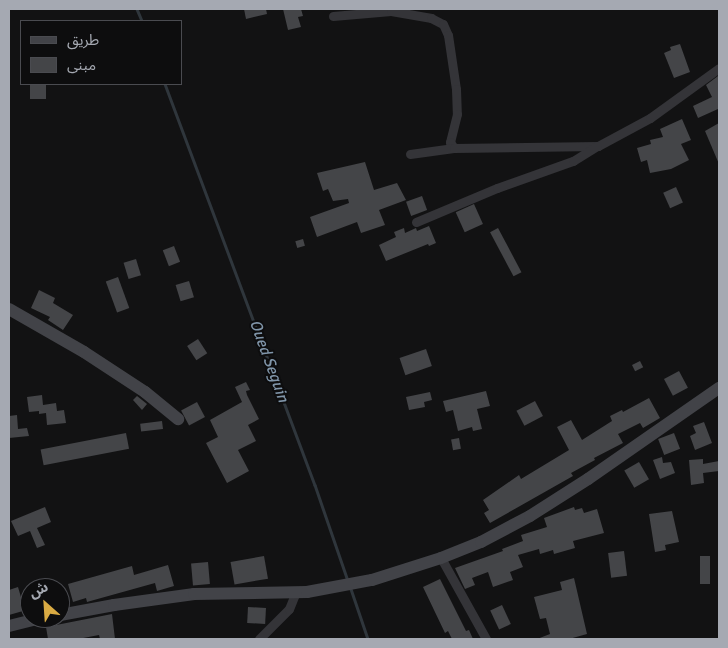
<!DOCTYPE html>
<html>
<head>
<meta charset="utf-8">
<style>
	body { margin:0 }
	#map { position:relative; width:728px; height:648px; overflow:hidden; background:#121213; font-family:Signika,"Noto Sans Arabic",sans-serif }
	div>[style] { position:absolute }
	.stream>* { height:2.5px; margin:-1.25px; padding:0 1.25px; transform-origin:1.25px; border-radius:1.25px; background:#2f363c }
	.building>* { inset:0; background:#444548; transform-origin:0 0 }
	.street>* { height:9px; margin:-4.5px; padding:0 4.5px; transform-origin:4.5px; border-radius:4.5px; background:#343438 }
	.secondary>* { height:12px; margin:-6px; padding:0 6px; transform-origin:6px; border-radius:6px; background:#424348 }
	span { translate:-50% -50%; white-space:nowrap; text-align:center; line-height:1.15; -webkit-text-stroke:4px #0d0d0e; paint-order:stroke }
	.water-label { font-size:16px; color:#8095a9; font-style:italic }
	.frame { position:absolute; inset:0; border:10px solid #a5a9b2; pointer-events:none }
	.legend { position:absolute; left:20px; top:20px; width:162px; height:65px; box-sizing:border-box; background:#0d0d0e; border:1px solid #4a4b50; margin:0; padding:6px 9px; list-style:none; font-size:15px; color:#a5a9b2 }
	.legend li { display:flex; align-items:center; gap:10px; height:25px }
	.legend b { width:25px; border:1px solid #4a4b50 }
	.north { position:absolute; left:20px; top:578px; width:50px; height:50px; box-sizing:border-box; background:#0d0d0e; border:1px solid #4a4b50; border-radius:50%; rotate:334deg; font-size:14px; font-weight:700; line-height:20px; text-align:center; color:#a5a9b2 }
	.north::after { content:''; display:block; margin:auto; width:18px; height:22px; background:#daab43; clip-path:polygon(50% 0,100% 100%,50% 72%,0 100%) }
</style>
</head>
<body>
<div id="map">
	<div class="stream">
		<div style="left:137px;top:9px;width:13px;rotate:67deg"></div>
		<div style="left:165px;top:84px;width:428px;rotate:69.5deg"></div>
		<div style="left:315px;top:485px;width:102px;rotate:71deg"></div>
		<div style="left:351px;top:589px;width:53px;rotate:71.2deg"></div>
	</div>
	<div class="building">
		<div style="clip-path:polygon(244px 9px,266px 9px,267px 14px,246px 19px)"></div>
		<div style="clip-path:polygon(283px 9px,301px 9px,303px 16px,298px 17px,301px 27px,288px 30px)"></div>
		<div style="clip-path:polygon(680px 44px,690px 72px,674px 78px,664px 53px,671px 50px,670px 47px)"></div>
		<div style="clip-path:polygon(718px 76px,719px 111px,718px 109px,698px 118px,693px 106px,712px 97px,706px 85px)"></div>
		<div style="left:30px;top:84px;width:16px;height:15px"></div>
		<div style="clip-path:polygon(682px 119px,691px 140px,681px 144px,689px 160px,671px 169px,650px 173px,647px 160px,641px 162px,637px 148px,651px 144px,650px 140px,663px 137px,660px 129px)"></div>
		<div style="clip-path:polygon(719px 123px,719px 164px,705px 131px)"></div>
		<div style="clip-path:polygon(365px 162px,374px 190px,397px 183px,406px 200px,379px 210px,385px 225px,361px 233px,357px 222px,317px 237px,310px 217px,349px 203px,348px 199px,333px 201px,328px 189px,323px 191px,317px 173px)"></div>
		<div style="left:676px;top:187px;width:17px;height:14px;rotate:66deg"></div>
		<div style="left:422px;top:196px;width:15px;height:17px;rotate:70deg"></div>
		<div style="left:474px;top:204px;width:22px;height:20px;rotate:66deg"></div>
		<div style="clip-path:polygon(429px 226px,436px 243px,429px 246px,428px 244px,386px 261px,379px 245px,396px 237px,394px 232px,404px 228px,405px 233px,416px 228px,417px 231px)"></div>
		<div style="left:498px;top:228px;width:50px;height:9px;rotate:62deg"></div>
		<div style="left:303px;top:239px;width:7px;height:8px;rotate:74deg"></div>
		<div style="left:174px;top:246px;width:17px;height:12px;rotate:69deg"></div>
		<div style="left:136px;top:259px;width:17px;height:13px;rotate:73deg"></div>
		<div style="left:118px;top:277px;width:33px;height:13px;rotate:70deg"></div>
		<div style="left:189px;top:281px;width:17px;height:14px;rotate:73deg"></div>
		<div style="clip-path:polygon(39px 290px,55px 298px,53px 303px,73px 315px,63px 330px,48px 320px,50px 317px,31px 308px)"></div>
		<div style="left:198px;top:339px;width:17px;height:13px;rotate:57deg"></div>
		<div style="left:426px;top:349px;width:18px;height:28px;rotate:71deg"></div>
		<div style="left:640px;top:361px;width:7px;height:9px;rotate:63deg"></div>
		<div style="left:679px;top:371px;width:19px;height:17px;rotate:62deg"></div>
		<div style="clip-path:polygon(246px 382px,250px 390px,246px 391px,247px 395px,259px 419px,248px 425px,256px 441px,238px 450px,249px 471px,227px 483px,206px 443px,218px 437px,210px 420px,242px 402px,235px 387px)"></div>
		<div style="clip-path:polygon(486px 391px,490px 406px,477px 409px,482px 429px,473px 431px,472px 427px,458px 431px,453px 410px,446px 412px,443px 401px)"></div>
		<div style="clip-path:polygon(430px 392px,432px 400px,424px 402px,425px 407px,409px 410px,406px 397px)"></div>
		<div style="clip-path:polygon(42px 395px,43px 405px,56px 403px,57px 411px,64px 410px,66px 423px,47px 425px,46px 413px,39px 414px,39px 411px,29px 412px,27px 397px)"></div>
		<div style="clip-path:polygon(137px 396px,147px 404px,142px 410px,133px 400px)"></div>
		<div style="clip-path:polygon(649px 398px,660px 418px,643px 428px,640px 423px,618px 434px,623px 443px,594px 458px,595px 460px,571px 473px,573px 476px,490px 523px,484px 513px,489px 510px,483px 500px,519px 475px,521px 479px,569px 450px,557px 427px,571px 420px,582px 440px,612px 421px,610px 416px,622px 410px,623px 412px)"></div>
		<div style="left:535px;top:401px;width:17px;height:21px;rotate:62deg"></div>
		<div style="left:197px;top:402px;width:17px;height:18px;rotate:62deg"></div>
		<div style="clip-path:polygon(17px 415px,18px 429px,27px 428px,29px 436px,9px 438px,9px 416px)"></div>
		<div style="left:162px;top:421px;width:8px;height:22px;rotate:83deg"></div>
		<div style="clip-path:polygon(704px 422px,712px 443px,695px 450px,690px 436px,696px 433px,693px 426px)"></div>
		<div style="left:126px;top:433px;width:16px;height:87px;rotate:79deg"></div>
		<div style="left:674px;top:433px;width:17px;height:17px;rotate:69deg"></div>
		<div style="left:459px;top:438px;width:11px;height:8px;rotate:80deg"></div>
		<div style="clip-path:polygon(662px 457px,663px 463px,671px 462px,675px 473px,660px 479px,653px 460px)"></div>
		<div style="clip-path:polygon(703px 459px,703px 464px,719px 461px,719px 471px,703px 473px,704px 483px,691px 485px,689px 460px)"></div>
		<div style="left:639px;top:462px;width:20px;height:17px;rotate:60deg"></div>
		<div style="clip-path:polygon(45px 507px,51px 522px,37px 528px,45px 545px,37px 548px,30px 531px,18px 536px,11px 521px)"></div>
		<div style="clip-path:polygon(574px 507px,575px 510px,582px 508px,584px 513px,597px 509px,604px 533px,573px 541px,575px 548px,554px 554px,553px 550px,540px 554px,539px 549px,518px 555px,523px 567px,510px 572px,513px 580px,493px 587px,488px 572px,472px 578px,475px 585px,465px 589px,455px 568px,503px 551px,502px 549px,523px 541px,521px 535px,547px 527px,544px 518px)"></div>
		<div style="clip-path:polygon(672px 511px,679px 542px,665px 545px,666px 550px,655px 552px,649px 514px)"></div>
		<div style="left:624px;top:551px;width:25px;height:16px;rotate:83deg"></div>
		<div style="left:264px;top:556px;width:23px;height:34px;rotate:80deg"></div>
		<div style="left:700px;top:556px;width:10px;height:28px"></div>
		<div style="left:208px;top:562px;width:22px;height:17px;rotate:85deg"></div>
		<div style="clip-path:polygon(168px 565px,174px 586px,157px 591px,155px 583px,94px 600px,87px 602px,86px 598px,73px 602px,68px 584px,132px 566px,134px 575px)"></div>
		<div style="clip-path:polygon(574px 578px,587px 634px,569px 639px,537px 639px,550px 634px,546px 618px,540px 619px,534px 597px,562px 590px,560px 582px)"></div>
		<div style="clip-path:polygon(440px 579px,466px 631px,469px 630px,473px 639px,452px 639px,448px 631px,445px 633px,423px 587px)"></div>
		<div style="clip-path:polygon(18px 587px,23px 604px,30px 602px,30px 609px,9px 615px,9px 590px)"></div>
		<div style="left:502px;top:605px;width:21px;height:13px;rotate:65deg"></div>
		<div style="left:248px;top:607px;width:18px;height:16px;rotate:3deg"></div>
		<div style="clip-path:polygon(112px 614px,115px 639px,100px 639px,99px 635px,78px 639px,48px 639px,46px 627px)"></div>
	</div>
	<div class="street">
		<div style="left:333px;top:16px;width:58px;rotate:-4.9deg"></div>
		<div style="left:391px;top:11px;width:41px;rotate:9.9deg"></div>
		<div style="left:431px;top:18px;width:13px;rotate:27deg"></div>
		<div style="left:443px;top:24px;width:12px;rotate:66deg"></div>
		<div style="left:448px;top:35px;width:55px;rotate:81.6deg"></div>
		<div style="left:456px;top:89px;width:25px;rotate:88deg"></div>
		<div style="left:457px;top:114px;width:29px;rotate:104deg"></div>
		<div style="left:450px;top:142px;width:7px;rotate:56deg"></div>
		<div style="left:410px;top:154px;width:44px;rotate:-7.8deg"></div>
		<div style="left:454px;top:148px;width:144px;rotate:-0.8deg"></div>
		<div style="left:598px;top:146px;width:59px;rotate:-28.3deg"></div>
		<div style="left:650px;top:118px;width:85px;rotate:-35.9deg"></div>
		<div style="left:416px;top:222px;width:88px;rotate:-22.8deg"></div>
		<div style="left:497px;top:188px;width:81px;rotate:-19.6deg"></div>
		<div style="left:573px;top:161px;width:28px;rotate:-32deg"></div>
		<div style="left:441px;top:558px;width:93px;rotate:60.9deg"></div>
		<div style="left:259px;top:639px;width:42px;rotate:-45deg"></div>
		<div style="left:289px;top:609px;width:18px;rotate:-68deg"></div>
	</div>
	<div class="secondary">
		<div style="left:9px;top:309px;width:86px;rotate:29.8deg"></div>
		<div style="left:84px;top:352px;width:73px;rotate:33.3deg"></div>
		<div style="left:145px;top:392px;width:43px;rotate:39.3deg"></div>
		<div style="left:60px;top:615px;width:55px;rotate:-10.5deg"></div>
		<div style="left:114px;top:605px;width:81px;rotate:-7.8deg"></div>
		<div style="left:194px;top:594px;width:113px;rotate:-1deg"></div>
		<div style="left:307px;top:592px;width:66px;rotate:-10.5deg"></div>
		<div style="left:372px;top:580px;width:72px;rotate:-17.7deg"></div>
		<div style="left:441px;top:558px;width:43px;rotate:-21.8deg"></div>
		<div style="left:481px;top:542px;width:55px;rotate:-28deg"></div>
		<div style="left:530px;top:516px;width:69px;rotate:-32.5deg"></div>
		<div style="left:588px;top:479px;width:160px;rotate:-34.8deg"></div>
		<div style="left:9px;top:626px;width:34px;rotate:-14deg"></div>
	</div>
	<div class="water-label">
		<span style="left:269px;top:361px;rotate:70deg">Oued Seguin</span>
	</div>
	<div class="frame"></div>
	<ul class="legend">
	<li><b style="height:6px;background:#424348"></b>طريق</li>
	<li><b style="height:14px;background:#444548"></b>مبنى</li>
	</ul>
	<div class="north">ش</div>
</div>
</body>
</html>
